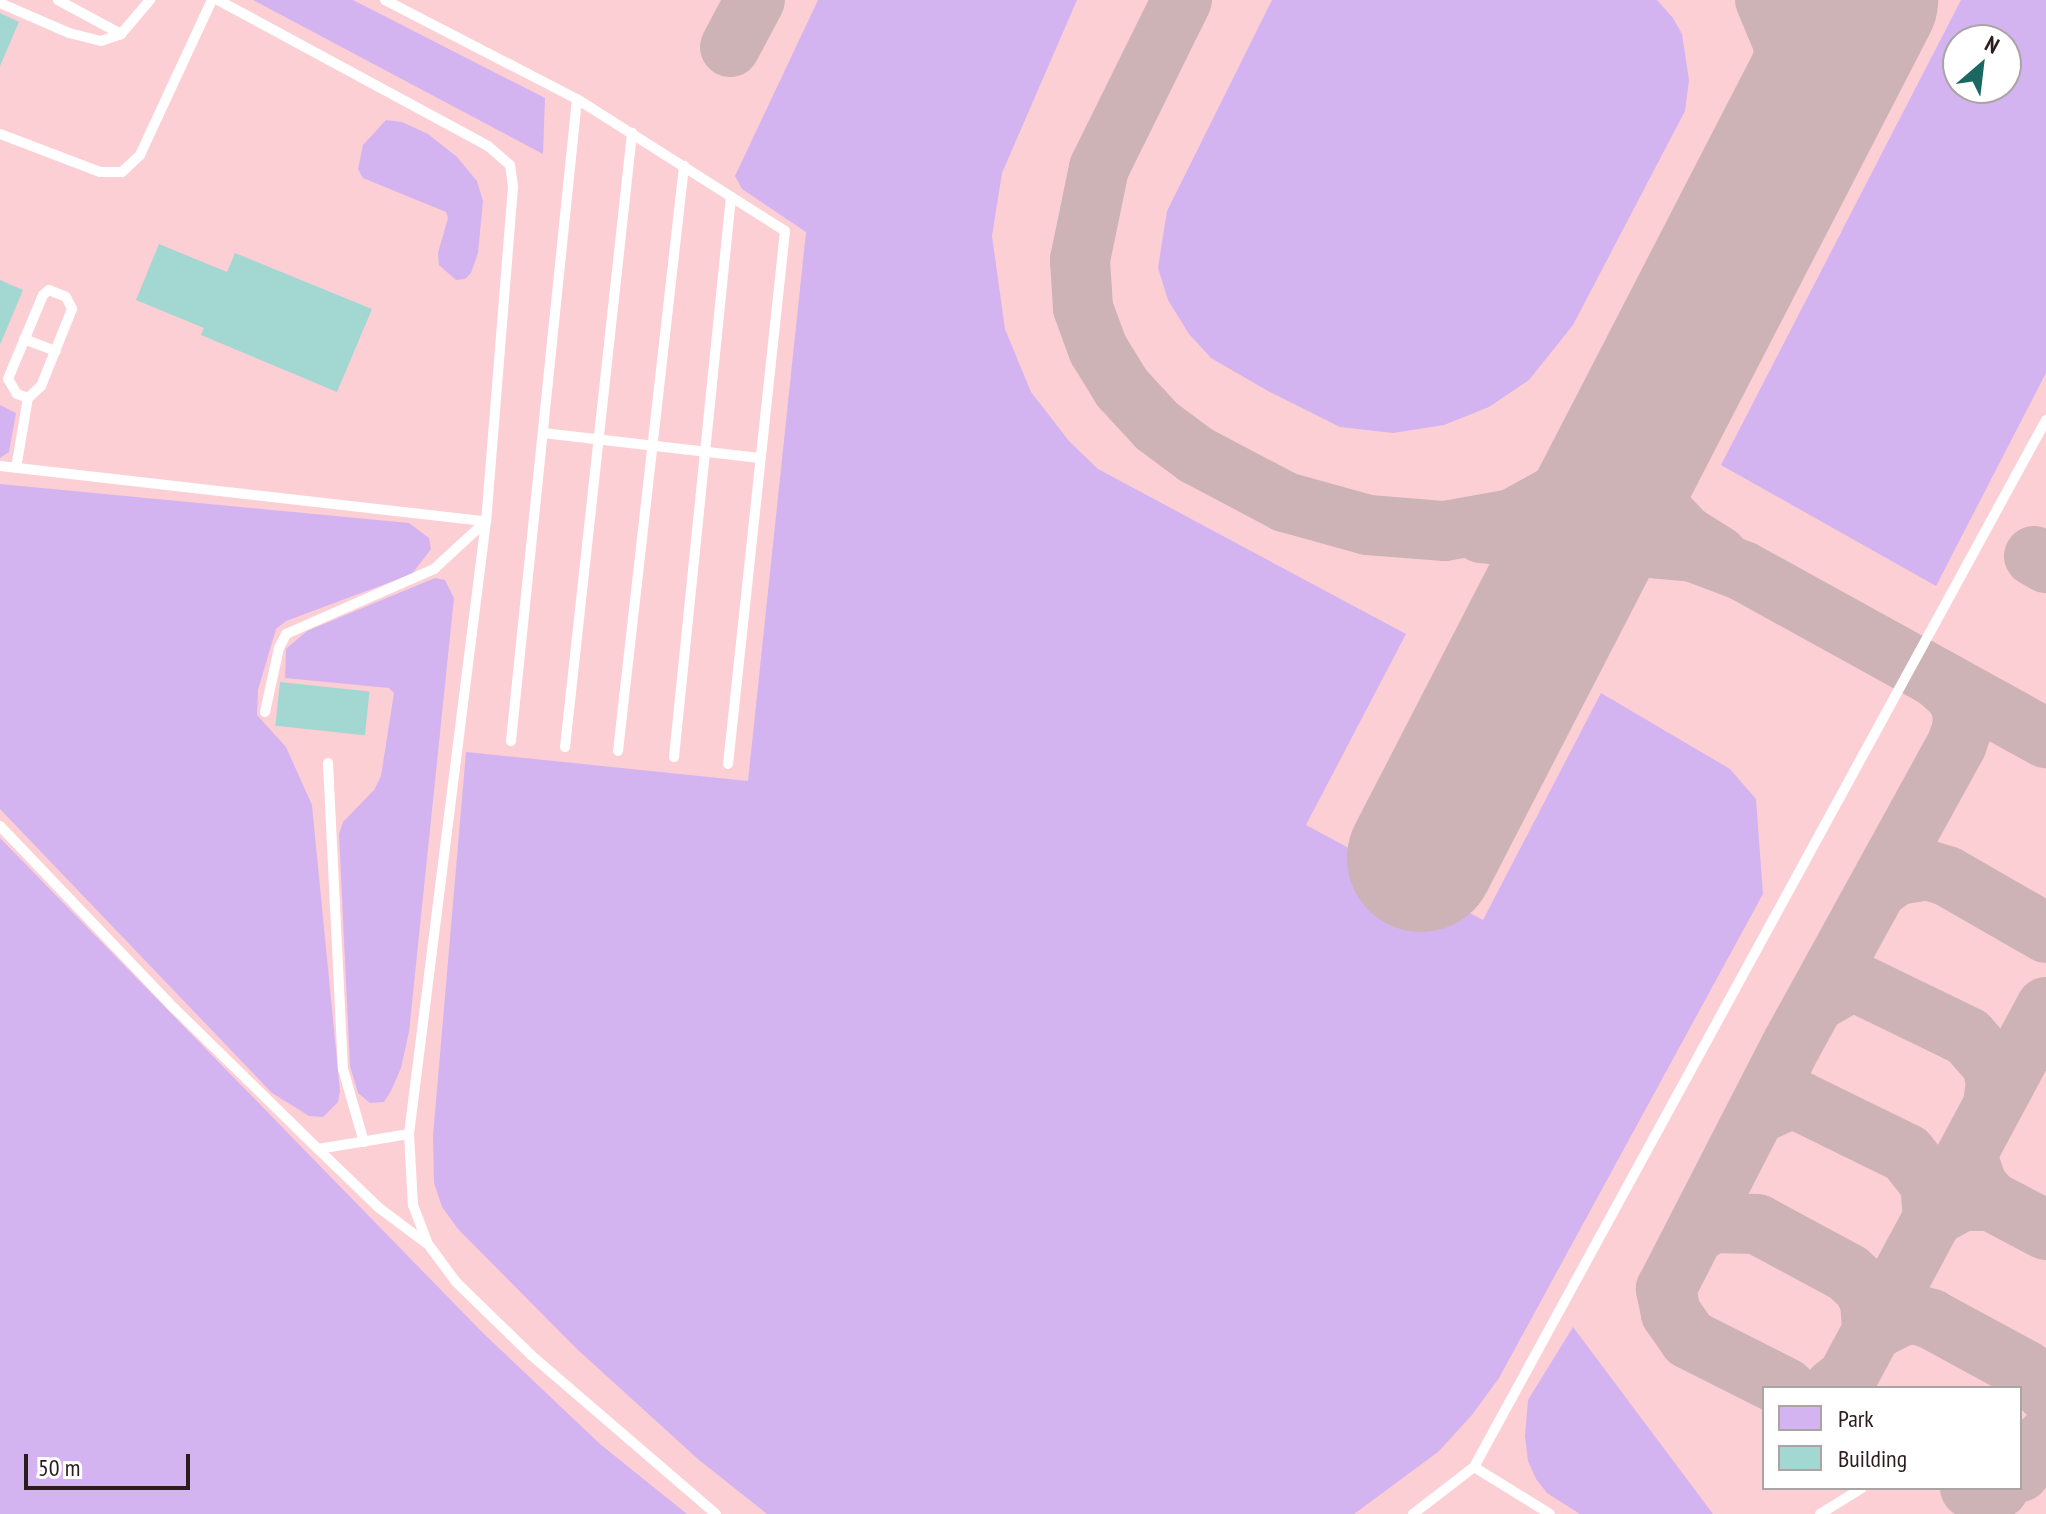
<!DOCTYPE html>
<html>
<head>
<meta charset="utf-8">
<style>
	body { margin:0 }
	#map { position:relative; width:2046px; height:1514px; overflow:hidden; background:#fde0e4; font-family:"PT Sans Narrow",sans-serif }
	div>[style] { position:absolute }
	.built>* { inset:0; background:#fccfd5 }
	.green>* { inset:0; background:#d4b3f1 }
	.taxiway>* { height:60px; margin:-30px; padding:0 30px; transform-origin:30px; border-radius:30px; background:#cdb3b6 }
	.runway>* { height:148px; margin:-74px; padding:0 74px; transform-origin:74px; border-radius:74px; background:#cdb3b6 }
	.building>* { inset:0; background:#a3d7d2; transform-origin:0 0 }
	.lane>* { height:10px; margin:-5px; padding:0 5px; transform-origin:5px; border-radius:5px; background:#fff }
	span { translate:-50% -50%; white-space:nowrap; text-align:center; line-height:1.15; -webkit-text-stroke:6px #fff; paint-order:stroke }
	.legend { position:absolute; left:1762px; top:1386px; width:260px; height:104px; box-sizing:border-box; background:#fff; border:2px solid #aba4a5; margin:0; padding:10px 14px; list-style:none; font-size:24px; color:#2c1c1e }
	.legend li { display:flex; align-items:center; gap:16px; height:40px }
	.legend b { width:40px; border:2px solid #aba4a5 }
	.north { position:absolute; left:1942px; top:24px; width:80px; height:80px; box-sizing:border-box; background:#fff; border:2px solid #aba4a5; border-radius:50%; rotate:28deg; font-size:22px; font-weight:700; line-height:32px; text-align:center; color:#2c1c1e }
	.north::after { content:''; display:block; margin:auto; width:28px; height:36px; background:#1b6762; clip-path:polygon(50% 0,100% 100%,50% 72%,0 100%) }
	.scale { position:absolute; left:24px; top:1454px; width:166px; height:36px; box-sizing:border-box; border:4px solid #2c1c1e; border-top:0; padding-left:10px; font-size:24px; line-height:28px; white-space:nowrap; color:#2c1c1e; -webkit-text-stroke:6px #fff; paint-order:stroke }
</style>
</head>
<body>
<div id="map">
	<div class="built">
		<div style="clip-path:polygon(evenodd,0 0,2046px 0,2046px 1514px,0 1514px,0 0,1958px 40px,2006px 40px,2006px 88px,1958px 88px,1958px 40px,0 0,1764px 1388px,2020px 1388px,2020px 1488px,1764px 1488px,1764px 1388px)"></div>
	</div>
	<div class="green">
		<div style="clip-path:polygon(253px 0,353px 0,545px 98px,543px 154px)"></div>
		<div style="clip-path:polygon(818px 0,1077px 0,1002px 173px,992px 236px,1005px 329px,1031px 392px,1069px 441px,1098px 469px,1406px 634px,1306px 825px,1483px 920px,1601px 693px,1730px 769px,1756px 799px,1763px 894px,1499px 1378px,1472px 1415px,1438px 1452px,1354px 1514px,767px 1514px,699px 1460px,578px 1350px,458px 1229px,442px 1207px,434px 1183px,433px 1136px,466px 752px,748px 781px,806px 232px,742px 189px,735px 176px)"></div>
		<div style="clip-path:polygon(1272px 0,1657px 0,1673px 18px,1682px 34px,1689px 80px,1685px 111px,1573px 325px,1529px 380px,1489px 407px,1444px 425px,1393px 433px,1340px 427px,1268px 391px,1211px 358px,1189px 334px,1168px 300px,1158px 268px,1167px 211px)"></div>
		<div style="clip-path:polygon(evenodd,1961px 0,2046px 0,2046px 373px,1936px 586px,1721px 465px,1961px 0,1958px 40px,2006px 40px,2006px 88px,1958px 88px,1958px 40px)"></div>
		<div style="clip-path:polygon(386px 120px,402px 122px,428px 134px,457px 157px,477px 181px,483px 201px,478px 253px,471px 273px,465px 279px,456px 280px,439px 265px,438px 253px,448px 218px,446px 212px,363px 178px,358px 169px,363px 145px)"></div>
		<div style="clip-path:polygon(0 405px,16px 413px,9px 452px,0 458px)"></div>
		<div style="clip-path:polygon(0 484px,409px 523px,429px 538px,431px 549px,412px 574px,286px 621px,276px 629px,258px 690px,257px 715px,286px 747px,312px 805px,340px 1091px,338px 1102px,323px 1117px,309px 1116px,272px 1093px,0 809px)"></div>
		<div style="clip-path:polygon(435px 578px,445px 580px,454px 598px,409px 1032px,401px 1068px,391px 1091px,384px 1102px,370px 1103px,358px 1093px,350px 1066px,339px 834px,343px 822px,374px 790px,381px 776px,394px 693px,389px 688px,285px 678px,286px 649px,307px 631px)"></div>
		<div style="clip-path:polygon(0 838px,483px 1333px,600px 1444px,687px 1514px,0 1514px)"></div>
		<div style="clip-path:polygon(1573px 1327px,1713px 1514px,1580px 1514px,1547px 1493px,1536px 1479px,1528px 1461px,1525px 1436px,1528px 1400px)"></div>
	</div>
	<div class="taxiway">
		<div style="left:1182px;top:0;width:187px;rotate:116.3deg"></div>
		<div style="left:1099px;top:168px;width:94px;rotate:101.7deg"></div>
		<div style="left:1080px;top:260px;width:48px;rotate:86.4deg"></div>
		<div style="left:1083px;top:308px;width:44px;rotate:69.9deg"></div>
		<div style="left:1098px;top:349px;width:46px;rotate:58.4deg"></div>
		<div style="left:1122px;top:388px;width:52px;rotate:47.4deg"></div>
		<div style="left:1157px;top:426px;width:49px;rotate:36.6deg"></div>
		<div style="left:1196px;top:455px;width:101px;rotate:27.8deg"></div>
		<div style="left:1285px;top:502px;width:86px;rotate:15.5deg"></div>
		<div style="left:1368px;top:525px;width:77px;rotate:4.5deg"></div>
		<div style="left:1445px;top:531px;width:68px;rotate:-10.2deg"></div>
		<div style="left:1512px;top:519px;width:60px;rotate:-28.7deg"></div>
		<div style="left:1565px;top:490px;width:89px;rotate:-34.9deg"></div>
		<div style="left:1765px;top:0;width:47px;rotate:67.3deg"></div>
		<div style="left:1783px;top:43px;width:51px;rotate:86.6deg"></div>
		<div style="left:1786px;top:94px;width:71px;rotate:95.6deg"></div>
		<div style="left:730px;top:47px;width:53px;rotate:-62deg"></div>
		<div style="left:1638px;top:439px;width:34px;rotate:87deg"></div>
		<div style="left:1640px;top:473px;width:24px;rotate:71deg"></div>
		<div style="left:1648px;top:496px;width:54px;rotate:46.5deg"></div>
		<div style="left:1685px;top:535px;width:39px;rotate:32deg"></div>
		<div style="left:1481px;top:533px;width:213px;rotate:5.1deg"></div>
		<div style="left:1693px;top:552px;width:53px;rotate:20.8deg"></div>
		<div style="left:1743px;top:571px;width:346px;rotate:28.9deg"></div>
		<div style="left:2034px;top:556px;width:14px;rotate:30deg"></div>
		<div style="left:1879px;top:888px;width:22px;rotate:-36deg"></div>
		<div style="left:1897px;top:875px;width:30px;rotate:-9deg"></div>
		<div style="left:1927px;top:870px;width:21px;rotate:17deg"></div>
		<div style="left:1947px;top:876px;width:114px;rotate:29.9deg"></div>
		<div style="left:1816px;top:1002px;width:34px;rotate:-30deg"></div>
		<div style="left:1845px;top:985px;width:14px;rotate:-4deg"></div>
		<div style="left:1859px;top:984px;width:121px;rotate:25.9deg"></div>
		<div style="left:1968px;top:1037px;width:37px;rotate:49deg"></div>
		<div style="left:1992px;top:1065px;width:18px;rotate:77deg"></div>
		<div style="left:1996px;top:1083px;width:21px;rotate:98deg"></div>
		<div style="left:1758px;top:1114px;width:33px;rotate:-25deg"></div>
		<div style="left:1788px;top:1100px;width:11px;rotate:5deg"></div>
		<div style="left:1799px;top:1101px;width:120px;rotate:26.1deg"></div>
		<div style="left:1907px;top:1154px;width:37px;rotate:52deg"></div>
		<div style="left:1930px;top:1183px;width:34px;rotate:85deg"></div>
		<div style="left:1933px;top:1217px;width:33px;rotate:-29deg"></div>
		<div style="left:1962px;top:1201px;width:29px"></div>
		<div style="left:1971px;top:1167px;width:21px;rotate:71deg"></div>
		<div style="left:1978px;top:1187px;width:19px;rotate:47deg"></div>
		<div style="left:1991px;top:1201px;width:62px;rotate:27.8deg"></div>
		<div style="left:1696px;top:1233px;width:20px;rotate:-30deg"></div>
		<div style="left:1713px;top:1223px;width:44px;rotate:1.3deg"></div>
		<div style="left:1757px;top:1224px;width:103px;rotate:28.3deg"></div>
		<div style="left:1848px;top:1273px;width:19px;rotate:43deg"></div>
		<div style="left:1862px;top:1286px;width:17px;rotate:62deg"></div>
		<div style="left:1870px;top:1301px;width:30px;rotate:86deg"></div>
		<div style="left:1872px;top:1331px;width:33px;rotate:-27deg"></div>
		<div style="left:1901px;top:1316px;width:13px;rotate:-9deg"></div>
		<div style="left:1914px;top:1314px;width:18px;rotate:16deg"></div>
		<div style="left:1931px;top:1319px;width:107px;rotate:28.5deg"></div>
		<div style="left:2025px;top:1370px;width:30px;rotate:46deg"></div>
		<div style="left:1786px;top:1388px;width:109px;rotate:-153.2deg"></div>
		<div style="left:1689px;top:1339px;width:32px;rotate:-125deg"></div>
		<div style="left:1671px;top:1313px;width:25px;rotate:-102deg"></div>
		<div style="left:1666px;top:1289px;width:276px;rotate:-62.8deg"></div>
		<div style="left:1792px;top:1044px;width:342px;rotate:-61.2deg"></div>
		<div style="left:1957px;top:744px;width:19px;rotate:-72deg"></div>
		<div style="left:1963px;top:726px;width:18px;rotate:-93deg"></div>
		<div style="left:1962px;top:708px;width:17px;rotate:-118deg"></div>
		<div style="left:1954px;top:693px;width:23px;rotate:-139deg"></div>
		<div style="left:1834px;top:1388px;width:16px;rotate:-38deg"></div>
		<div style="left:1847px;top:1378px;width:421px;rotate:-61.8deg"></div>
		<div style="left:2020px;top:1472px;width:43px;rotate:-52.6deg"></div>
		<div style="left:1970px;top:1488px;width:19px;rotate:16deg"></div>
		<div style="left:1988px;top:1493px;width:12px;rotate:-24deg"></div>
	</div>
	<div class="runway">
		<div style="left:1421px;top:858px;width:966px;rotate:-62.69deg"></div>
	</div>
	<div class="building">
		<div style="clip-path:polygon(0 13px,19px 22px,0 66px)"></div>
		<div style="clip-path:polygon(159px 244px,227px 272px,235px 253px,372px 309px,337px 392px,201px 335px,204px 328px,136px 300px)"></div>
		<div style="clip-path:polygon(0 280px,23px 290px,0 345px)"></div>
		<div style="left:280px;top:682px;width:90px;height:44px;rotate:6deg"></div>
	</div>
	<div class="lane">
		<div style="left:58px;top:0;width:72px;rotate:28.4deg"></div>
		<div style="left:218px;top:0;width:307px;rotate:28.4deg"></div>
		<div style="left:488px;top:146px;width:29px;rotate:41deg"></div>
		<div style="left:510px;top:165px;width:22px;rotate:82deg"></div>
		<div style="left:513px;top:187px;width:335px;rotate:94.6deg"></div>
		<div style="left:486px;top:521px;width:618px;rotate:97.16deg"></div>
		<div style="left:409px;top:1134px;width:71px;rotate:86.8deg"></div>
		<div style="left:413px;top:1205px;width:42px;rotate:69deg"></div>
		<div style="left:428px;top:1244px;width:47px;rotate:53.6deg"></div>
		<div style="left:456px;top:1282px;width:105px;rotate:44.2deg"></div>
		<div style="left:531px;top:1355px;width:244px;rotate:40.7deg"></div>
		<div style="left:385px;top:0;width:216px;rotate:27.3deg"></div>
		<div style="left:577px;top:99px;width:246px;rotate:32.4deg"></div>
		<div style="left:785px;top:231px;width:536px;rotate:96.1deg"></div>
		<div style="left:0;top:3px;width:75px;rotate:23.5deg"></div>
		<div style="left:69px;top:33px;width:33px;rotate:14deg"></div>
		<div style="left:101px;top:41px;width:21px;rotate:-19deg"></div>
		<div style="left:121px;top:34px;width:45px;rotate:-49.5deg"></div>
		<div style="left:0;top:134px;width:107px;rotate:20.8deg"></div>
		<div style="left:100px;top:172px;width:22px"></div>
		<div style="left:122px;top:172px;width:25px;rotate:-43deg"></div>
		<div style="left:140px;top:155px;width:171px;rotate:-65.1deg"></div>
		<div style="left:49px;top:290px;width:18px;rotate:22deg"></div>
		<div style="left:66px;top:297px;width:13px;rotate:63deg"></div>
		<div style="left:72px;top:309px;width:83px;rotate:111.9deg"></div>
		<div style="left:41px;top:386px;width:18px;rotate:137deg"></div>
		<div style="left:28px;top:398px;width:12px;rotate:-160deg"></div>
		<div style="left:17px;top:394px;width:17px;rotate:-121deg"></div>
		<div style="left:8px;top:379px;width:91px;rotate:-67.4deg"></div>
		<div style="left:43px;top:295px;width:8px;rotate:-40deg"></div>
		<div style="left:24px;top:339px;width:34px;rotate:21deg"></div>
		<div style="left:543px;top:433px;width:218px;rotate:6.6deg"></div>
		<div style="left:0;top:466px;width:489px;rotate:6.5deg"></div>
		<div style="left:16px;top:468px;width:71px;rotate:-80.3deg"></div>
		<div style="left:265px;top:712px;width:66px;rotate:-77.7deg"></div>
		<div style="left:279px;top:648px;width:16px;rotate:-63deg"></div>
		<div style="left:286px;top:634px;width:162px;rotate:-23.7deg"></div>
		<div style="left:434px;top:569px;width:71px;rotate:-42.7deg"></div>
		<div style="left:511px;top:741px;width:645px;rotate:-84.13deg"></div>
		<div style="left:565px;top:747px;width:618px;rotate:-83.77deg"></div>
		<div style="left:618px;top:751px;width:589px;rotate:-83.56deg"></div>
		<div style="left:674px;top:757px;width:563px;rotate:-84.19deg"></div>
		<div style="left:328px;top:763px;width:306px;rotate:87.2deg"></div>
		<div style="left:343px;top:1069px;width:76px;rotate:74deg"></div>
		<div style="left:0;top:826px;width:252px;rotate:46.3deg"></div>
		<div style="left:174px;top:1008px;width:202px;rotate:44.4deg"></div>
		<div style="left:318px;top:1149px;width:83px;rotate:44deg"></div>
		<div style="left:378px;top:1207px;width:60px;rotate:36.9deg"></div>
		<div style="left:318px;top:1149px;width:92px;rotate:-9.4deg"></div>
		<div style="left:1474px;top:1467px;width:89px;rotate:31.7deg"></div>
		<div style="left:1413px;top:1514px;width:77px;rotate:-37.6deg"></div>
		<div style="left:1474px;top:1467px;width:1193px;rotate:-61.35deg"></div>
		<div style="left:1820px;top:1514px;width:49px;rotate:-31.8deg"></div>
	</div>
	<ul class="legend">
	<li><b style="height:22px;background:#d4b3f1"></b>Park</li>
	<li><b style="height:22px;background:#a3d7d2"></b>Building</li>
	</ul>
	<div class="north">N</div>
	<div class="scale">50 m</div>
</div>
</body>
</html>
